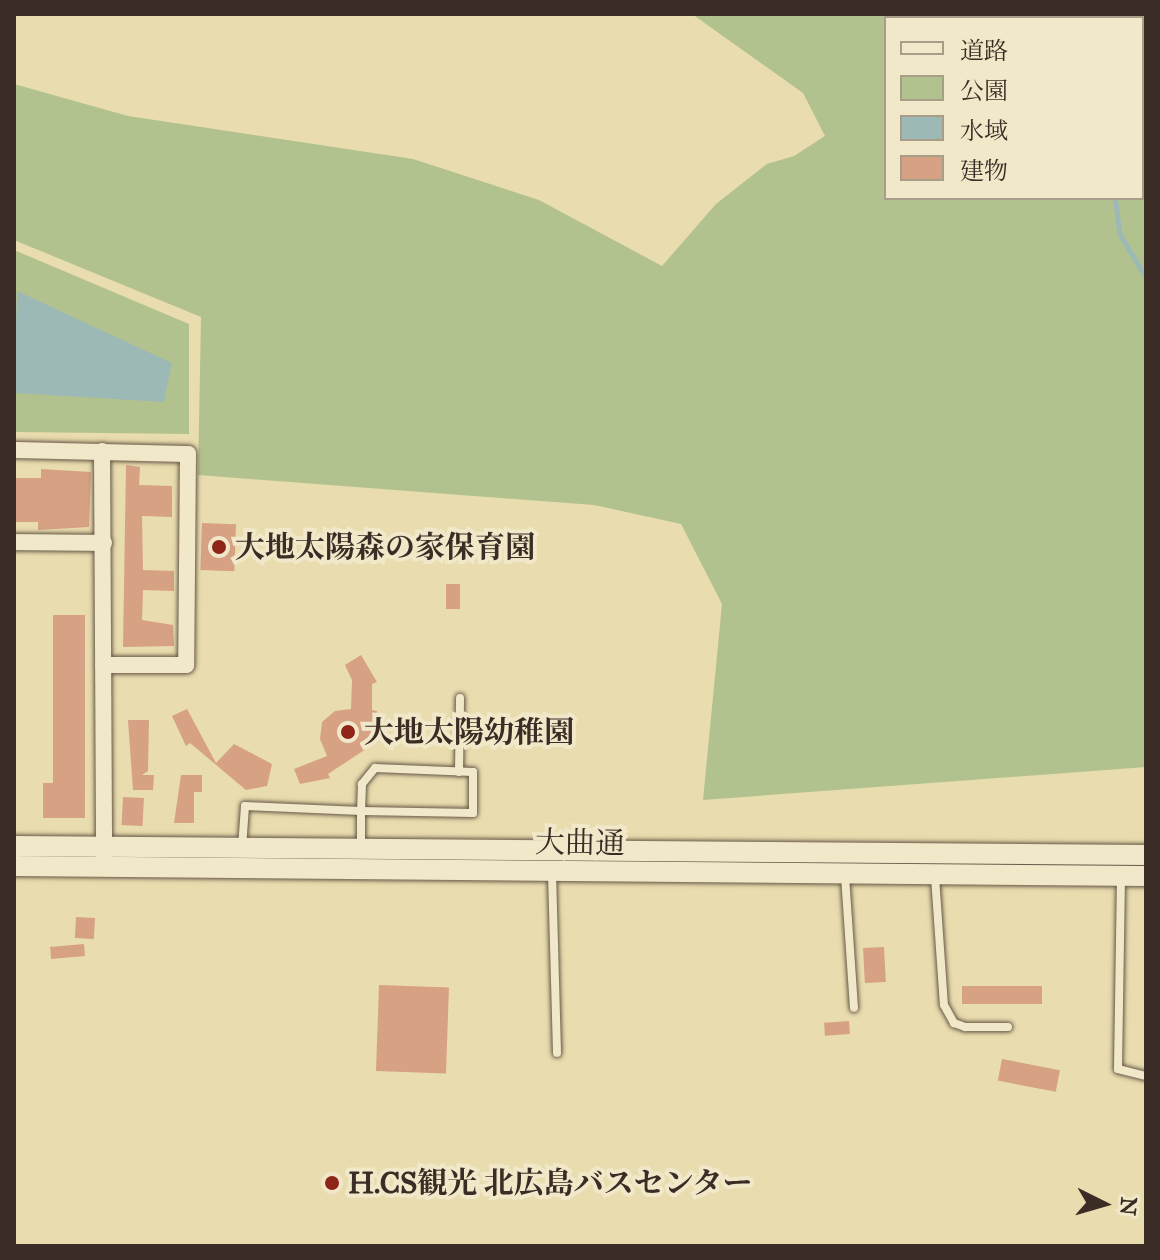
<!DOCTYPE html>
<html>
<head>
<meta charset="utf-8">
<style>
	body { margin:0 }
	#map { position:relative; width:1160px; height:1260px; overflow:hidden; background:#e9dcae; font-family:"IM FELL Great Primer","Noto Serif JP",serif }
	div>[style] { position:absolute }
	.green>* { inset:0; background:#b2c28e }
	.water>* { inset:0; background:#9db9b6 }
	.stream>* { height:5px; margin:-2.5px; padding:0 2.5px; transform-origin:2.5px; border-radius:2.5px; background:#9db9b6 }
	.building>* { inset:0; background:#d7a184; transform-origin:0 0 }
	.roads { filter:drop-shadow(0 0 2px #665847) drop-shadow(0 0 2px #665847) }
	.service>* { height:8px; margin:-4px; padding:0 4px; transform-origin:4px; border-radius:4px; background:#f1e8ca }
	.minor>* { height:16px; margin:-8px; padding:0 8px; transform-origin:8px; border-radius:8px; background:#f1e8ca }
	.tertiary>* { height:20px; margin:-10px; padding:0 10px; transform-origin:10px; border-radius:10px; background:#f1e8ca }
	.dots>* { width:22px; height:22px; translate:-50% -50%; box-sizing:border-box; border:4px solid #f1e8ca; border-radius:50% }
	span { translate:-50% -50%; white-space:nowrap; text-align:center; line-height:1.15; -webkit-text-stroke:8px #f1e8ca; paint-order:stroke }
	.poi-label { font-size:30px; color:#3b2c25; font-weight:700 }
	.left { translate:0 -50%; text-align:left }
	.street-label { font-size:30px; color:#3b2c25 }
	.frame { position:absolute; inset:0; border:16px solid #3b2c25; pointer-events:none }
	.legend { position:absolute; left:884px; top:16px; width:260px; height:184px; box-sizing:border-box; background:#f1e8ca; border:2px solid #a89d88; margin:0; padding:10px 14px; list-style:none; font-size:24px; color:#3b2c25 }
	.legend li { display:flex; align-items:center; gap:16px; height:40px }
	.legend b { width:40px; border:2px solid #a89d88 }
	.north { position:absolute; left:1064px; top:1164px; width:80px; height:80px; -webkit-text-stroke:6px #f1e8ca; paint-order:stroke; rotate:95deg; font-size:22px; font-weight:700; line-height:32px; text-align:center; color:#3b2c25 }
	.north::after { content:''; display:block; margin:auto; width:28px; height:36px; background:#3b2c25; clip-path:polygon(50% 0,100% 100%,50% 72%,0 100%) }
</style>
</head>
<body>
<div id="map">
	<div class="green">
		<div style="clip-path:polygon(evenodd,692px 14px,1146px 14px,1146px 767px,703px 800px,722px 604px,681px 524px,594px 505px,198px 475px,201px 317px,14px 240px,14px 84px,128px 116px,413px 159px,539px 200px,662px 266px,716px 204px,767px 164px,794px 156px,825px 136px,803px 93px,692px 14px,886px 18px,1142px 18px,1142px 198px,886px 198px,886px 18px)"></div>
		<div style="clip-path:polygon(14px 250px,189px 324px,189px 434px,14px 432px)"></div>
	</div>
	<div class="water">
		<div style="clip-path:polygon(17px 291px,172px 363px,164px 402px,14px 393px)"></div>
	</div>
	<div class="stream">
		<div style="left:1060px;top:14px;width:6px;rotate:45deg"></div>
		<div style="left:1115px;top:198px;width:35px;rotate:83deg"></div>
		<div style="left:1119px;top:233px;width:52px;rotate:59deg"></div>
	</div>
	<div class="building">
		<div style="clip-path:polygon(126px 465px,140px 467px,139px 485px,172px 486px,172px 517px,142px 516px,143px 570px,174px 571px,174px 591px,143px 590px,142px 620px,173px 625px,174px 646px,123px 647px)"></div>
		<div style="clip-path:polygon(41px 469px,91px 472px,89px 527px,38px 530px,38px 522px,14px 522px,14px 478px,41px 478px)"></div>
		<div style="left:202px;top:523px;width:34px;height:47px;rotate:2deg"></div>
		<div style="left:460px;top:584px;width:25px;height:14px;rotate:90deg"></div>
		<div style="clip-path:polygon(53px 615px,85px 615px,85px 818px,43px 818px,43px 783px,53px 783px)"></div>
		<div style="clip-path:polygon(361px 655px,377px 682px,372px 684px,372px 710px,377px 711px,369px 747px,328px 774px,330px 778px,300px 784px,294px 769px,327px 756px,320px 739px,322px 722px,335px 711px,351px 709px,352px 680px,345px 665px)"></div>
		<div style="clip-path:polygon(187px 709px,216px 763px,234px 744px,272px 764px,267px 786px,246px 790px,190px 743px,186px 746px,172px 716px)"></div>
		<div style="clip-path:polygon(128px 720px,149px 720px,148px 771px,142px 775px,154px 775px,153px 790px,133px 790px)"></div>
		<div style="clip-path:polygon(181px 775px,202px 775px,202px 792px,194px 792px,194px 823px,174px 823px)"></div>
		<div style="left:123px;top:797px;width:21px;height:28px;rotate:3deg"></div>
		<div style="left:76px;top:917px;width:19px;height:21px;rotate:3deg"></div>
		<div style="left:84px;top:944px;width:12px;height:34px;rotate:85deg"></div>
		<div style="left:884px;top:947px;width:35px;height:21px;rotate:87deg"></div>
		<div style="left:379px;top:985px;width:70px;height:86px;rotate:2deg"></div>
		<div style="left:1042px;top:986px;width:18px;height:80px;rotate:90deg"></div>
		<div style="left:849px;top:1021px;width:13px;height:25px;rotate:86deg"></div>
		<div style="left:1002px;top:1059px;width:59px;height:22px;rotate:11deg"></div>
	</div>
	<div class="roads">
		<div class="service">
			<div style="left:459px;top:772px;width:74px;rotate:-89.2deg"></div>
			<div style="left:242px;top:848px;width:42px;rotate:-85.9deg"></div>
			<div style="left:245px;top:806px;width:116px;rotate:2.5deg"></div>
			<div style="left:361px;top:811px;width:112px;rotate:1deg"></div>
			<div style="left:473px;top:813px;width:41px;rotate:-90deg"></div>
			<div style="left:473px;top:772px;width:98px;rotate:-177.7deg"></div>
			<div style="left:375px;top:768px;width:21px;rotate:129deg"></div>
			<div style="left:362px;top:784px;width:27px;rotate:92deg"></div>
			<div style="left:361px;top:811px;width:38px;rotate:90deg"></div>
			<div style="left:552px;top:873px;width:180px;rotate:88.4deg"></div>
			<div style="left:845px;top:876px;width:132px;rotate:86.1deg"></div>
			<div style="left:935px;top:877px;width:128px;rotate:86deg"></div>
			<div style="left:944px;top:1005px;width:21px;rotate:61deg"></div>
			<div style="left:954px;top:1023px;width:12px;rotate:20deg"></div>
			<div style="left:965px;top:1027px;width:43px"></div>
			<div style="left:1121px;top:877px;width:192px;rotate:90.9deg"></div>
			<div style="left:1118px;top:1069px;width:29px;rotate:14deg"></div>
		</div>
		<div class="minor">
			<div style="left:14px;top:450px;width:174px;rotate:1.3deg"></div>
			<div style="left:188px;top:454px;width:211px;rotate:90.5deg"></div>
			<div style="left:186px;top:665px;width:83px;rotate:180deg"></div>
			<div style="left:102px;top:451px;width:406px;rotate:89.7deg"></div>
			<div style="left:14px;top:542px;width:90px;rotate:0.6deg"></div>
		</div>
		<div class="tertiary">
			<div style="left:14px;top:846px;width:1132px;rotate:0.46deg"></div>
			<div style="left:14px;top:866px;width:1132px;rotate:0.51deg"></div>
		</div>
	</div>
	<div class="dots">
		<div style="left:219px;top:547px;background:#8f2418"></div>
		<div style="left:348px;top:732px;background:#8f2418"></div>
		<div style="left:332px;top:1183px;background:#8f2418"></div>
	</div>
	<div class="poi-label">
		<span class="left" style="left:235px;top:547px">大地太陽森の家保育園</span>
		<span class="left" style="left:364px;top:732px">大地太陽幼稚園</span>
		<span class="left" style="left:348px;top:1183px">H.CS観光 北広島バスセンター</span>
	</div>
	<div class="street-label">
		<span style="left:580px;top:843px;rotate:1deg">大曲通</span>
	</div>
	<div class="frame"></div>
	<ul class="legend">
	<li><b style="height:10px;background:#f1e8ca"></b>道路</li>
	<li><b style="height:22px;background:#b2c28e"></b>公園</li>
	<li><b style="height:22px;background:#9db9b6"></b>水域</li>
	<li><b style="height:22px;background:#d7a184"></b>建物</li>
	</ul>
	<div class="north">N</div>
</div>
</body>
</html>
